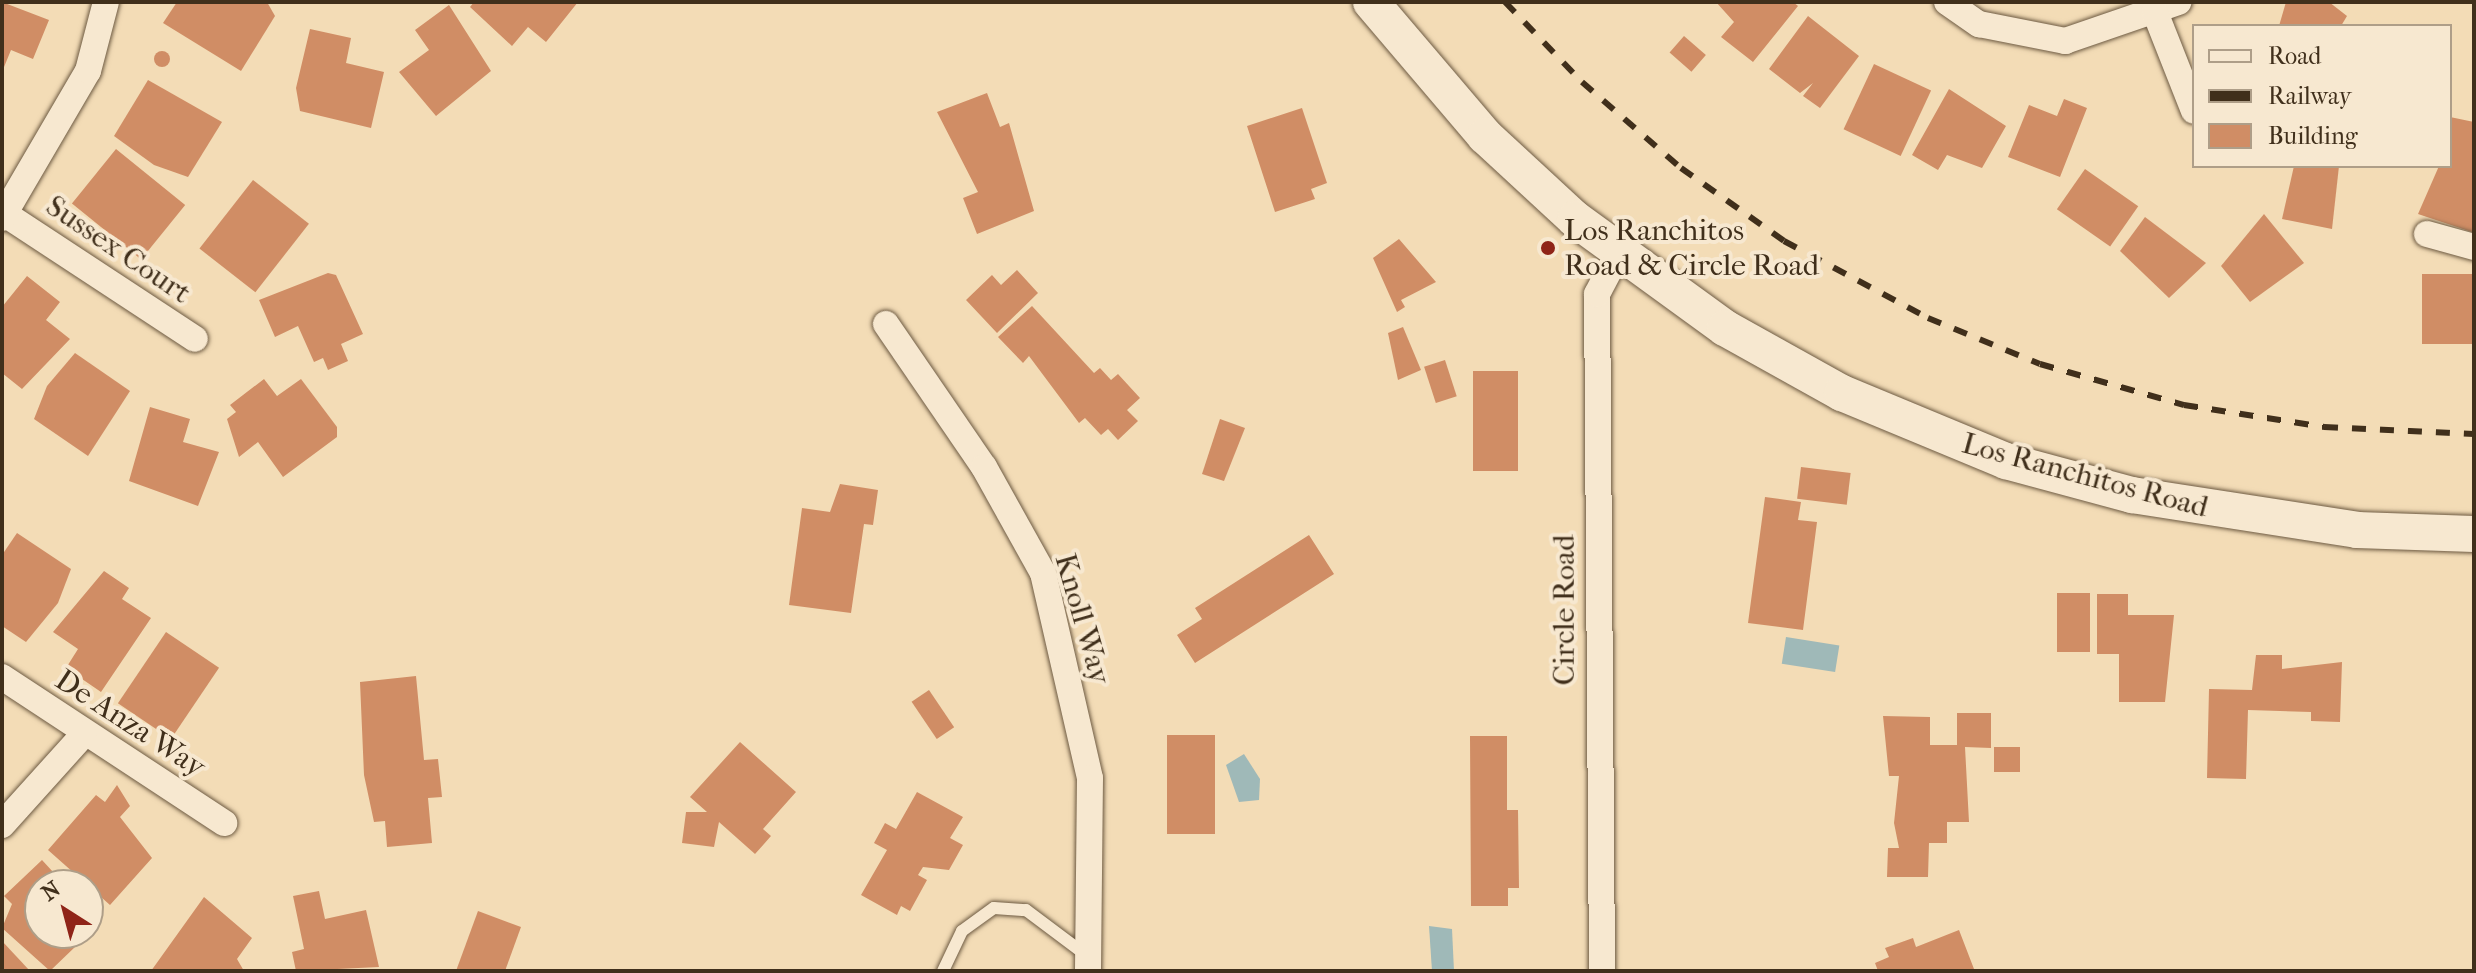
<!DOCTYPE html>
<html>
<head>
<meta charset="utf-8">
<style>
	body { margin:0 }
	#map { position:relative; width:2476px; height:973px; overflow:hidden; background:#f3dcb6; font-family:"IM FELL French Canon",serif }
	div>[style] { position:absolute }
	.water>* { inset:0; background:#9fb9b8; transform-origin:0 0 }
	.building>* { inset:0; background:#d08d65; transform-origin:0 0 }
	.round { border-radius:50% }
	.roads { filter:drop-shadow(0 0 2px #6d5a42) drop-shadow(0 0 2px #6d5a42) }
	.service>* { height:12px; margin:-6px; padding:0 6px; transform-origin:6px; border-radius:6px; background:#f7e8d0 }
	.minor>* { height:26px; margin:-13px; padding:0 13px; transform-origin:13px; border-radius:13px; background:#f7e8d0 }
	.secondary>* { height:36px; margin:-18px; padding:0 18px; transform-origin:18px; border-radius:18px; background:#f7e8d0 }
	.rail>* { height:6px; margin-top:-3px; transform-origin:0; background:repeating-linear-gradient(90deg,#402f1b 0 14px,transparent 0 28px) }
	.dots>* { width:22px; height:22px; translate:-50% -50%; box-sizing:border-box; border:4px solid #f7e8d0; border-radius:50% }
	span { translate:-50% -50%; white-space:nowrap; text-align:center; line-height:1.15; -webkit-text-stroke:8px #f7e8d0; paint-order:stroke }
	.poi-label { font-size:30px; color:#402f1b }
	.left { translate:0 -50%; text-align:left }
	.street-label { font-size:30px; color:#402f1b }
	.frame { position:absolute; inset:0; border:4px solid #402f1b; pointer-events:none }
	.legend { position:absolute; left:2192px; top:24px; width:260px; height:144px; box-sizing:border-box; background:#f7e8d0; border:2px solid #ae9e88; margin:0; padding:10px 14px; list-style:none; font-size:24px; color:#402f1b }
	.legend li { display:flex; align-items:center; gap:16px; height:40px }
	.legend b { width:40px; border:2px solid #ae9e88 }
	.north { position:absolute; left:24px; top:869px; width:80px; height:80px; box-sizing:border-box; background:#f7e8d0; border:2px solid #ae9e88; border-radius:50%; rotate:324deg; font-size:22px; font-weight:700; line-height:32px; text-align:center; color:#402f1b }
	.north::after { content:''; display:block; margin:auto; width:28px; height:36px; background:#8f2418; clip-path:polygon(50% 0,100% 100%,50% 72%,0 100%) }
</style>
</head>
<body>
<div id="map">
	<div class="water">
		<div style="left:1786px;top:637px;width:54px;height:27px;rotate:9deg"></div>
		<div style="clip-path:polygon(1244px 754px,1260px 779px,1259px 800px,1239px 802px,1226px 765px)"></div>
		<div style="clip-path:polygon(1429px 926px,1452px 929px,1454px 971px,1432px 971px)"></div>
	</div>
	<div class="building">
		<div style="clip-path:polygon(2px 2px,49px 20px,33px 59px,11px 50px,2px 72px)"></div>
		<div style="clip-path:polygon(177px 2px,267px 2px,275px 16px,241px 71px,163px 23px)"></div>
		<div style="clip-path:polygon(474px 2px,578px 2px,546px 42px,528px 27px,512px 46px,470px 7px)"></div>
		<div style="clip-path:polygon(1716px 2px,1793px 2px,1798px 6px,1753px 62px,1721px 37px,1734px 22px)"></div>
		<div style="clip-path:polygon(2286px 2px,2329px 2px,2347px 16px,2341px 26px,2279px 26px)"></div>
		<div style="clip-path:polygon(449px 5px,491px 71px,436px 116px,399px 72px,429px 50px,415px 30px)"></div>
		<div style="clip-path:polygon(1808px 16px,1859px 56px,1820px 108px,1803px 96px,1813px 83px,1800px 93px,1769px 69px)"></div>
		<div style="clip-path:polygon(310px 29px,351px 38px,346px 63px,384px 72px,371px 128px,300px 111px,296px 88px)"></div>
		<div style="left:1684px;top:36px;width:29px;height:22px;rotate:41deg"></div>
		<div class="round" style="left:154px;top:51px;width:16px;height:16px"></div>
		<div style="left:1874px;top:64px;width:63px;height:72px;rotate:25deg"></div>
		<div style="clip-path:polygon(148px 80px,222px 122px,188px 177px,154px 165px,114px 136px)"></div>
		<div style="clip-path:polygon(1949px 89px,2006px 126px,1982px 168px,1947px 155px,1938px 170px,1912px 155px)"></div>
		<div style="clip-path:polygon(987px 93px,1000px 127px,1009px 123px,1034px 211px,977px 234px,963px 198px,978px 192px,937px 112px)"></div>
		<div style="clip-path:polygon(2064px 99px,2087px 108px,2060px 177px,2008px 157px,2029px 105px,2057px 116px)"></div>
		<div style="clip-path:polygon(1302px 108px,1327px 183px,1311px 189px,1315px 199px,1275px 212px,1247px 126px)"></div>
		<div style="clip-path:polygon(2450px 117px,2474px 122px,2472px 232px,2418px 214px,2439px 166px,2450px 166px)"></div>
		<div style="left:116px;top:149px;width:89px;height:70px;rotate:39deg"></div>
		<div style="clip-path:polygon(2294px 166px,2339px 166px,2332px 229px,2282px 219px)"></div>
		<div style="left:2085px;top:169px;width:65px;height:49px;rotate:35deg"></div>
		<div style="left:253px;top:180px;width:71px;height:87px;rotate:38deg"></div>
		<div style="clip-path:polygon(2264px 214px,2304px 263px,2250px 302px,2221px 266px)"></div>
		<div style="clip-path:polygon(2145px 217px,2206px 263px,2169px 298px,2120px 251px)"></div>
		<div style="clip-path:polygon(1399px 239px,1436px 282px,1401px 300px,1405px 307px,1397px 312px,1373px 258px)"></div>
		<div style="clip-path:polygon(1017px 270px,1038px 293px,997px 333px,966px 300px,992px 275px,1001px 285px)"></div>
		<div style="clip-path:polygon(328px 273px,336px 275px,363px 334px,341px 344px,348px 361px,328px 370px,323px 358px,314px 362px,298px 326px,275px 337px,259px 300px)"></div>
		<div style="left:2474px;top:274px;width:70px;height:52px;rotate:90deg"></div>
		<div style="clip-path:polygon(27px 276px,60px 302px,46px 320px,70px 339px,22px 389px,2px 373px,2px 307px)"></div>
		<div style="clip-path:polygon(1032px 306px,1094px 373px,1100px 368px,1111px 380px,1118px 374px,1140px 398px,1127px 410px,1138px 421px,1118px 440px,1108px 429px,1101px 435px,1085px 418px,1079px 423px,1029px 356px,1023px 363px,998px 337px)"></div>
		<div style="clip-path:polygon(1403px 327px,1421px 370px,1398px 380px,1388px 333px)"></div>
		<div style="clip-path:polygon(75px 353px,130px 391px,88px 456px,34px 419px,47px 386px)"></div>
		<div style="left:1445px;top:360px;width:38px;height:22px;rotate:72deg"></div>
		<div style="left:1473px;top:371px;width:45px;height:100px"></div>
		<div style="clip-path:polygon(264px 379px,277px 396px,301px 379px,337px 427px,337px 437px,283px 477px,258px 442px,239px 457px,227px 419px,236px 412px,230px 405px)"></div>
		<div style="clip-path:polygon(150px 407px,190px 419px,183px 442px,219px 452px,198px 506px,129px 481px)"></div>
		<div style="clip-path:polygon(1220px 419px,1245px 428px,1224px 481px,1202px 474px)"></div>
		<div style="left:1801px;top:467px;width:50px;height:32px;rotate:7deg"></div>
		<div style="clip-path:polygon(840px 484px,878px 490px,873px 525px,864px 524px,851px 613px,789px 605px,802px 508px,830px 512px)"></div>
		<div style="clip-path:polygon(1765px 497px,1801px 502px,1798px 520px,1817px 522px,1803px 630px,1748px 623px)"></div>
		<div style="clip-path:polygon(17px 533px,71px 569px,58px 603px,26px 642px,2px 626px,2px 555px)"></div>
		<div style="clip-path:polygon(1309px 535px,1334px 574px,1195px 663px,1177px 635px,1202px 619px,1195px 608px)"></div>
		<div style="clip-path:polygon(104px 571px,129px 588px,122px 599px,151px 618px,101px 692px,66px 668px,78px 649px,53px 632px)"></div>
		<div style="left:2057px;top:593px;width:33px;height:59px"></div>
		<div style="clip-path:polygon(2097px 594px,2128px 594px,2128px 615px,2174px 615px,2165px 702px,2119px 702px,2119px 654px,2097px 654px)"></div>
		<div style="left:166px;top:632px;width:64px;height:86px;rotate:34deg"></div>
		<div style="clip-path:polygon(2256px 655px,2282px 655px,2282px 669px,2342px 662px,2340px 722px,2311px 721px,2311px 712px,2248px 710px,2246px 779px,2207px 778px,2209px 689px,2252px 690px)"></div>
		<div style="clip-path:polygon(416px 676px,424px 760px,438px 759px,442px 797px,428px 798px,432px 843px,387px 847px,385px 821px,374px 822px,364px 775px,360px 682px)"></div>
		<div style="left:929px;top:690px;width:45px;height:21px;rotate:56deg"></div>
		<div style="clip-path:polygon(1957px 713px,1991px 713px,1991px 748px,1965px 747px,1969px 822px,1947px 822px,1947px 843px,1929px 843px,1928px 877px,1887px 877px,1888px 848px,1899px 848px,1894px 823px,1899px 776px,1889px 776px,1883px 716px,1930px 717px,1930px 745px,1957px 745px)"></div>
		<div style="left:1167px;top:735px;width:48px;height:99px"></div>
		<div style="clip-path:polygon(1470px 736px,1507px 736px,1507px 810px,1518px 810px,1519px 888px,1508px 888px,1508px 906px,1471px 906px)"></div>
		<div style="clip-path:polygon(740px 742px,796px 792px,763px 829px,771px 836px,755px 854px,719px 822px,714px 847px,682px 843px,686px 812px,707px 812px,690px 797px)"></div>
		<div style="left:1994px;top:747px;width:26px;height:25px"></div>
		<div style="clip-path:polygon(117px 785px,130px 806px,120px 817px,152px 858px,110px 905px,48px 850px,96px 795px,105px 802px)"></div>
		<div style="clip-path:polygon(917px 792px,963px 817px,950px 838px,963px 845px,949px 870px,923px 867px,918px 875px,927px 880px,910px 911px,901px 906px,897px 915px,861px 895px,887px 850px,874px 843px,885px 823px,896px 829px)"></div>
		<div style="clip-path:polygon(42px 860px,65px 885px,40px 885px,40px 933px,88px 933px,88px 909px,101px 922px,50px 971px,2px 928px,12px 904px,4px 896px)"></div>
		<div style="clip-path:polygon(319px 891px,325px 919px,366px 910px,379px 967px,296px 971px,292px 952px,304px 949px,293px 896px)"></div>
		<div style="clip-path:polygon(204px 897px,252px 938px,237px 959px,244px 971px,151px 971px)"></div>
		<div style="clip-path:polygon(478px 911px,521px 927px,505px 971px,456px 971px)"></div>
		<div style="clip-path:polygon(1959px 930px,1974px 969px,1878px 971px,1875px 963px,1889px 957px,1885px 948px,1913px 938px,1916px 947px)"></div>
		<div style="clip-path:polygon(2px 941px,30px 971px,2px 971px)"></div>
	</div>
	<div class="roads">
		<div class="service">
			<div style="left:943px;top:971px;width:44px;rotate:-64.6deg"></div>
			<div style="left:962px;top:931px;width:39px;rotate:-36deg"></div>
			<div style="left:994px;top:908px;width:32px;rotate:4deg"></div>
			<div style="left:1026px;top:910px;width:75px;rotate:36.9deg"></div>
		</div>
		<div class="minor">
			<div style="left:1947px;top:2px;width:39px;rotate:35deg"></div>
			<div style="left:1979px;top:24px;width:88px;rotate:11.2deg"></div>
			<div style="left:2065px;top:41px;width:120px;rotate:-19deg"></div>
			<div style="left:2155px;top:12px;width:106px;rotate:68.5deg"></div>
			<div style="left:5px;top:214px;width:227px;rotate:33.3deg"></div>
			<div style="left:2px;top:218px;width:170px;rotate:-59.7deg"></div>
			<div style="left:88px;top:71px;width:71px;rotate:-75.4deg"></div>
			<div style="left:2427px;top:234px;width:49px;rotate:15.5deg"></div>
			<div style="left:886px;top:324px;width:173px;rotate:55.6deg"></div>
			<div style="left:984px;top:467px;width:121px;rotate:60.9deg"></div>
			<div style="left:1043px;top:573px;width:210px;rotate:77.1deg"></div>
			<div style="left:1090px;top:778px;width:193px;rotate:90.6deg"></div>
			<div style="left:2px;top:677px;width:266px;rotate:33.3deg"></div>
			<div style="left:2px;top:825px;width:122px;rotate:-48deg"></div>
			<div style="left:1602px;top:971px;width:677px;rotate:-90.42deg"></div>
			<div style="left:1597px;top:294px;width:45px;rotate:-62.3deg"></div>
		</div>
		<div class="secondary">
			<div style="left:1371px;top:2px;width:176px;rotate:49.6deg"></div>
			<div style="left:1485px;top:136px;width:122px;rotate:42.7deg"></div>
			<div style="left:1575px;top:219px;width:185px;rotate:36deg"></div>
			<div style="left:1725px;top:328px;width:134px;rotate:29.1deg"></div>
			<div style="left:1842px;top:393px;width:178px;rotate:22.5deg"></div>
			<div style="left:2006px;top:461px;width:131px;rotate:15.1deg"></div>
			<div style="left:2132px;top:495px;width:228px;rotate:8.8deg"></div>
			<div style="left:2357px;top:530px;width:117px;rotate:2deg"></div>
		</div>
	</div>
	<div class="rail">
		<div style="left:1505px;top:2px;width:111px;rotate:46.1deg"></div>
		<div style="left:1582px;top:82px;width:131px;rotate:41deg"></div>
		<div style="left:1681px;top:168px;width:126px;rotate:35.3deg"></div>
		<div style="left:1784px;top:241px;width:163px;rotate:28.1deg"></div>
		<div style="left:1928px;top:318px;width:121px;rotate:22.3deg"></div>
		<div style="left:2040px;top:364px;width:150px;rotate:15.9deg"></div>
		<div style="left:2184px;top:405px;width:142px;rotate:8.9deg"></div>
		<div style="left:2324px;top:427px;width:150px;rotate:2.7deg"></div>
	</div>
	<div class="dots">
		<div style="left:1548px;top:248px;background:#8f2418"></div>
	</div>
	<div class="poi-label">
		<span class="left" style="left:1564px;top:248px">Los Ranchitos<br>Road &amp; Circle Road</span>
	</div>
	<div class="street-label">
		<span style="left:118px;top:250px;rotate:34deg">Sussex Court</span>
		<span style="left:2085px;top:476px;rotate:15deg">Los Ranchitos Road</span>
		<span style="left:1565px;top:610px;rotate:-90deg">Circle Road</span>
		<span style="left:1082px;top:619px;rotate:74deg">Knoll Way</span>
		<span style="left:130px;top:724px;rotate:33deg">De Anza Way</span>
	</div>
	<div class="frame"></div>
	<ul class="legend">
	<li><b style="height:10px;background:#f7e8d0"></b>Road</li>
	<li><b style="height:10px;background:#402f1b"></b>Railway</li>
	<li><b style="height:22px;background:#d08d65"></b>Building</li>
	</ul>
	<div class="north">N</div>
</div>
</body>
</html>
